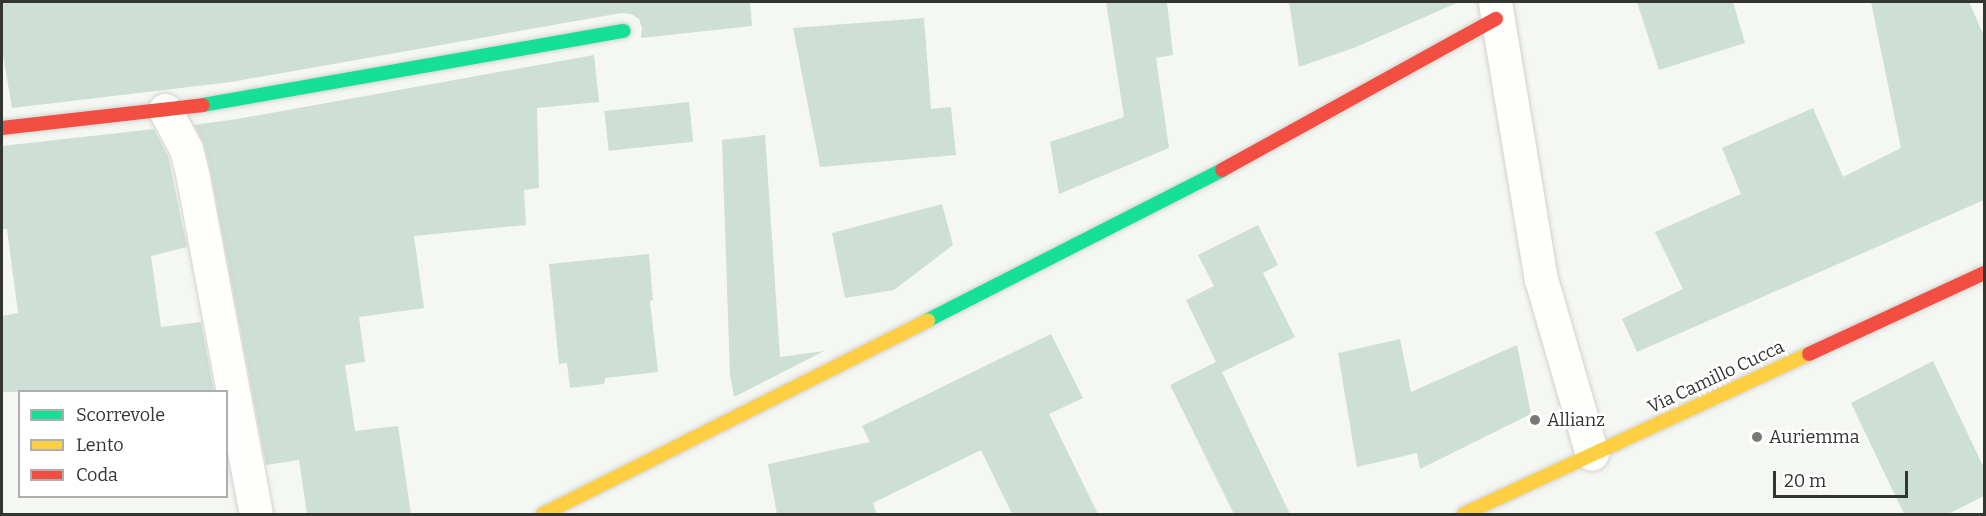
<!DOCTYPE html>
<html>
<head>
<meta charset="utf-8">
<style>
	body { margin:0 }
	#map { position:relative; width:1986px; height:516px; overflow:hidden; background:#f5f7f3; font-family:Bitter,serif }
	div>[style] { position:absolute }
	.building>* { inset:0; background:#cddfd6; transform-origin:0 0 }
	.roads { filter:drop-shadow(0 0 2px #d2d3d1) drop-shadow(0 0 2px #d2d3d1) }
	.street>* { height:33px; margin:-16.5px; padding:0 16.5px; transform-origin:16.5px; border-radius:16.5px; background:#fefefd }
	.fast>* { height:14px; margin:-7px; padding:0 7px; transform-origin:7px; border-radius:7px; background:#16e098 }
	.slow>* { height:14px; margin:-7px; padding:0 7px; transform-origin:7px; border-radius:7px; background:#ffcf43 }
	.jam>* { height:14px; margin:-7px; padding:0 7px; transform-origin:7px; border-radius:7px; background:#f24e42 }
	.dots>* { width:16px; height:16px; translate:-50% -50%; box-sizing:border-box; border:3px solid #fff; border-radius:50% }
	span { translate:-50% -50%; white-space:nowrap; text-align:center; line-height:1.15; -webkit-text-stroke:4.5px #fff; paint-order:stroke }
	.street-label { font-size:18px; color:#333533 }
	.poi-label { font-size:18px; color:#333533 }
	.left { translate:0 -50%; text-align:left }
	.frame { position:absolute; inset:0; border:3px solid #333533; pointer-events:none }
	.legend { position:absolute; left:18px; top:390px; width:210px; height:108px; box-sizing:border-box; background:#fff; border:2px solid #adaead; margin:0; padding:8px 10px; list-style:none; font-size:18px; color:#333533 }
	.legend li { display:flex; align-items:center; gap:12px; height:30px }
	.legend b { width:30px; border:2px solid #adaead }
	.scale { position:absolute; left:1773px; top:471px; width:135px; height:27px; box-sizing:border-box; border:3px solid #333533; border-top:0; padding-left:8px; font-size:18px; line-height:21px; white-space:nowrap; color:#333533; -webkit-text-stroke:4px #fff; paint-order:stroke }
</style>
</head>
<body>
<div id="map">
	<div class="building">
		<div style="clip-path:polygon(2px 2px,750px 2px,752px 26px,641px 38px,642px 28px,639px 19px,631px 14px,621px 13px,231px 82px,12px 108px,2px 49px)"></div>
		<div style="clip-path:polygon(1106px 2px,1167px 2px,1173px 55px,1156px 58px,1169px 148px,1059px 194px,1050px 142px,1124px 117px)"></div>
		<div style="clip-path:polygon(1289px 2px,1459px 2px,1356px 47px,1299px 67px)"></div>
		<div style="clip-path:polygon(1637px 2px,1733px 2px,1745px 43px,1659px 70px)"></div>
		<div style="clip-path:polygon(1871px 2px,1969px 2px,1984px 36px,1984px 200px,1637px 352px,1622px 319px,1683px 289px,1655px 232px,1741px 194px,1722px 148px,1813px 108px,1843px 177px,1901px 148px)"></div>
		<div style="clip-path:polygon(924px 18px,931px 109px,951px 107px,956px 155px,820px 167px,793px 28px)"></div>
		<div style="clip-path:polygon(594px 55px,599px 102px,537px 108px,539px 188px,524px 190px,526px 225px,414px 236px,424px 308px,359px 317px,365px 362px,345px 365px,355px 431px,398px 426px,411px 514px,307px 514px,299px 460px,266px 465px,211px 174px,204px 144px,194px 125px,237px 119px)"></div>
		<div style="left:689px;top:102px;width:40px;height:85px;rotate:84deg"></div>
		<div style="clip-path:polygon(154px 129px,168px 156px,187px 247px,151px 256px,161px 327px,201px 322px,214px 392px,2px 392px,2px 316px,18px 313px,7px 229px,2px 229px,2px 146px)"></div>
		<div style="clip-path:polygon(765px 135px,780px 357px,824px 351px,734px 397px,730px 375px,722px 140px)"></div>
		<div style="clip-path:polygon(942px 204px,953px 245px,894px 290px,845px 298px,832px 233px)"></div>
		<div style="clip-path:polygon(1258px 225px,1278px 265px,1263px 273px,1295px 337px,1222px 372px,1290px 514px,1234px 514px,1170px 385px,1216px 362px,1186px 300px,1214px 286px,1198px 255px)"></div>
		<div style="clip-path:polygon(649px 254px,653px 300px,650px 301px,658px 372px,605px 378px,604px 384px,570px 388px,567px 363px,559px 364px,549px 264px)"></div>
		<div style="clip-path:polygon(1051px 334px,1083px 398px,1049px 414px,1098px 514px,1012px 514px,981px 450px,873px 503px,877px 514px,777px 514px,768px 464px,870px 442px,862px 426px)"></div>
		<div style="clip-path:polygon(1400px 339px,1411px 392px,1517px 345px,1531px 414px,1420px 469px,1417px 453px,1357px 467px,1338px 353px)"></div>
		<div style="clip-path:polygon(1933px 361px,1984px 468px,1984px 496px,1948px 514px,1904px 514px,1851px 403px)"></div>
	</div>
	<div class="roads">
		<div class="street">
			<div style="left:1495px;top:2px;width:281px;rotate:80.6deg"></div>
			<div style="left:1541px;top:279px;width:182px;rotate:73.8deg"></div>
			<div style="left:165px;top:110px;width:44px;rotate:61.7deg"></div>
			<div style="left:186px;top:149px;width:30px;rotate:76deg"></div>
			<div style="left:193px;top:178px;width:342px;rotate:79.4deg"></div>
		</div>
		<div class="fast">
			<div style="left:203px;top:105px;width:427px;rotate:-10deg"></div>
			<div style="left:928px;top:320px;width:330px;rotate:-27deg"></div>
		</div>
		<div class="slow">
			<div style="left:543px;top:514px;width:431px;rotate:-26.7deg"></div>
			<div style="left:1464px;top:514px;width:380px;rotate:-24.9deg"></div>
		</div>
		<div class="jam">
			<div style="left:2px;top:128px;width:202px;rotate:-6.5deg"></div>
			<div style="left:1222px;top:170px;width:313px;rotate:-28.9deg"></div>
			<div style="left:1809px;top:354px;width:193px;rotate:-24.8deg"></div>
		</div>
	</div>
	<div class="dots">
		<div style="left:1535px;top:420px;background:#777976"></div>
		<div style="left:1757px;top:437px;background:#777976"></div>
	</div>
	<div class="street-label">
		<span style="left:1716px;top:377px;rotate:-25deg">Via Camillo Cucca</span>
	</div>
	<div class="poi-label">
		<span class="left" style="left:1547px;top:420px">Allianz</span>
		<span class="left" style="left:1769px;top:437px">Auriemma</span>
	</div>
	<div class="frame"></div>
	<ul class="legend">
	<li><b style="height:8px;background:#16e098"></b>Scorrevole</li>
	<li><b style="height:8px;background:#ffcf43"></b>Lento</li>
	<li><b style="height:8px;background:#f24e42"></b>Coda</li>
	</ul>
	<div class="scale">20 m</div>
</div>
</body>
</html>
